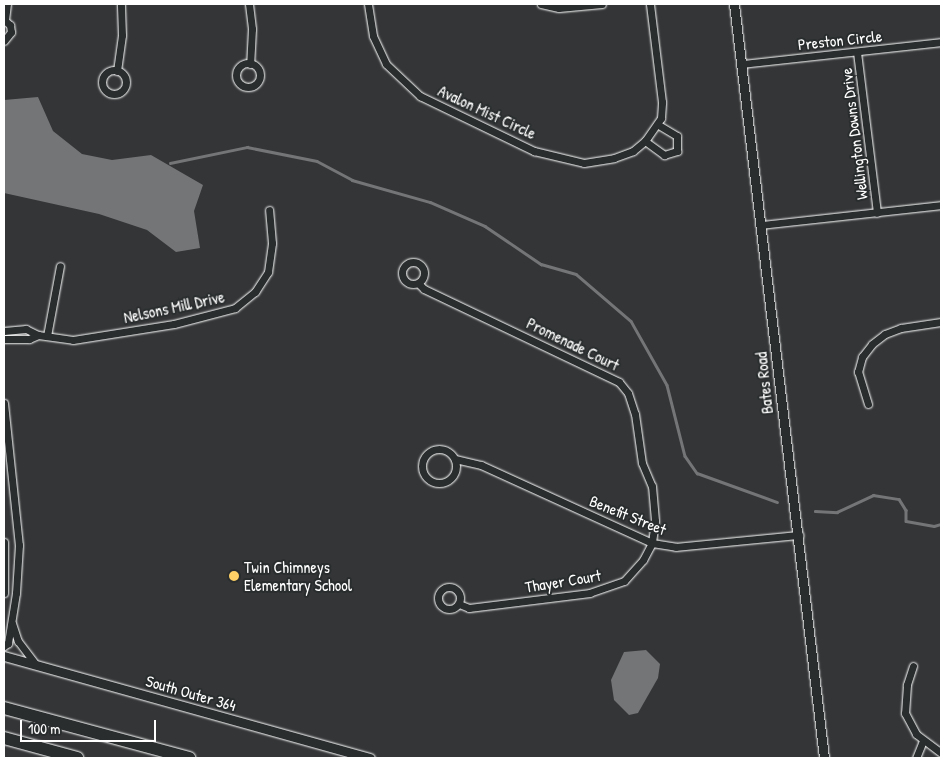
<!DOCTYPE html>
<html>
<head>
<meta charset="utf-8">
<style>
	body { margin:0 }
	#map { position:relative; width:945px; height:762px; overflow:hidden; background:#333536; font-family:"Patrick Hand",sans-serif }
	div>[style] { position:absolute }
	.water>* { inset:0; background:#737576 }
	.stream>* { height:2.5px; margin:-1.25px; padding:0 1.25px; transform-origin:1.25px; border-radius:1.25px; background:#737576 }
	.roads { filter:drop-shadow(0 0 1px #fff) drop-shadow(0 0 1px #fff) }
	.minor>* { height:7px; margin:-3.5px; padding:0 3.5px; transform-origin:3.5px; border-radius:3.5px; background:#2a2d2e }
	.minor>.ring { margin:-3.5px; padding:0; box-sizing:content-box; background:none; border:7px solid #2a2d2e; border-radius:50% }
	.tertiary>* { height:9px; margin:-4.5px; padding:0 4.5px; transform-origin:4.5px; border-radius:4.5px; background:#2a2d2e }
	.motorway>* { height:12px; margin:-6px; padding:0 6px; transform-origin:6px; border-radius:6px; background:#2a2d2e }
	.dots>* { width:14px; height:14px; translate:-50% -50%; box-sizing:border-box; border:2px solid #2a2d2e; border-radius:50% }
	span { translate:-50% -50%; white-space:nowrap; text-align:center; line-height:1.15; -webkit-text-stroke:4px #2a2d2e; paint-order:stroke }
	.street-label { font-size:16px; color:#fff }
	.poi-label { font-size:16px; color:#fff }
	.left { translate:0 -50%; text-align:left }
	.frame { position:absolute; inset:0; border:5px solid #fff; pointer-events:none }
	.scale { position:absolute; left:20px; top:720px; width:136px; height:22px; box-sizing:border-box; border:2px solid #fff; border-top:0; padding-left:6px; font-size:15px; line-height:18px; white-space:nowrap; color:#fff; -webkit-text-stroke:4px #2a2d2e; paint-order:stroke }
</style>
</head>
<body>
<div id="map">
	<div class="water">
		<div style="clip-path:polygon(38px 97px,53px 131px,82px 154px,112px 160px,151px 155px,203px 185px,194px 211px,200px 248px,176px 252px,147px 230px,99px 214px,4px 193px,4px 100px)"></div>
		<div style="clip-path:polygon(646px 650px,660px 664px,658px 678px,638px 713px,629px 715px,614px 700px,611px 680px,624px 652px)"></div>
	</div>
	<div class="stream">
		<div style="left:170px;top:163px;width:79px;rotate:-11.7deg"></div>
		<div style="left:247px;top:147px;width:71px;rotate:11.3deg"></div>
		<div style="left:317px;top:161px;width:40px;rotate:28deg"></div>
		<div style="left:352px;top:180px;width:81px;rotate:15.8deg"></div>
		<div style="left:430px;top:202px;width:60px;rotate:23.6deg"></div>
		<div style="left:485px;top:226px;width:68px;rotate:34.2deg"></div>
		<div style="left:541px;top:264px;width:36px;rotate:16deg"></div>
		<div style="left:576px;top:274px;width:72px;rotate:40.5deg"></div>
		<div style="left:631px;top:321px;width:73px;rotate:60.6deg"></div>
		<div style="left:667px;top:385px;width:73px;rotate:75.8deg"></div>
		<div style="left:685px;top:456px;width:21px;rotate:55deg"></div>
		<div style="left:697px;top:473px;width:85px;rotate:19.9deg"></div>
		<div style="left:815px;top:511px;width:22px;rotate:3deg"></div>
		<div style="left:837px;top:512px;width:40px;rotate:-25deg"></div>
		<div style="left:873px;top:495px;width:26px;rotate:9deg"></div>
		<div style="left:899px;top:499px;width:13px;rotate:58deg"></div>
		<div style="left:906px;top:510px;width:11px;rotate:90deg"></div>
		<div style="left:906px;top:521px;width:28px;rotate:10deg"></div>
		<div style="left:934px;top:526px;width:7px;rotate:-16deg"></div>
	</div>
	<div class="roads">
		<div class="minor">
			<div style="left:249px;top:4px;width:25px;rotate:83deg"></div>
			<div style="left:252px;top:29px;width:35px;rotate:93deg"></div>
			<div style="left:368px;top:4px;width:32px;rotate:81deg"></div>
			<div style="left:373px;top:36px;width:31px;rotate:65deg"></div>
			<div style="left:386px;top:64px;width:47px;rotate:43.3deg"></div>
			<div style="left:420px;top:96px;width:127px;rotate:25.8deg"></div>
			<div style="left:534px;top:151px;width:51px;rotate:13.5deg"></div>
			<div style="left:584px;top:163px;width:30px;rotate:-9deg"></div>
			<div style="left:614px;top:158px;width:20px;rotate:-20deg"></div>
			<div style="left:633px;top:151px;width:16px;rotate:-40deg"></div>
			<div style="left:645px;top:141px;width:28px;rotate:-55deg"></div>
			<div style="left:661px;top:118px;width:16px;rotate:-86deg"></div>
			<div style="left:662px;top:102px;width:99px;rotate:-97deg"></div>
			<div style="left:541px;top:4px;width:18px;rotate:13deg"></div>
			<div style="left:559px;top:8px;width:43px;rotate:-5.3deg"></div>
			<div style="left:4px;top:20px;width:8px;rotate:40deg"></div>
			<div style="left:10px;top:25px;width:7px;rotate:82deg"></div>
			<div style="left:11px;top:32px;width:11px;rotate:128deg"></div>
			<div style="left:5px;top:20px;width:16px;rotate:-83deg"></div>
			<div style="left:857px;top:52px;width:162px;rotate:82.9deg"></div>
			<div class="ring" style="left:236px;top:63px;width:17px;height:17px"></div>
			<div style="left:742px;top:64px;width:200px;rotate:-6.3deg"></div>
			<div class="ring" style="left:102px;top:70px;width:17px;height:17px"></div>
			<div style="left:117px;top:71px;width:36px;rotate:-82deg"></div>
			<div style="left:122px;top:35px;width:31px;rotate:-92deg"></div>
			<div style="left:645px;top:141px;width:24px;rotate:36deg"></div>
			<div style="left:664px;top:155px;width:14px;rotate:-17deg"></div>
			<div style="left:677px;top:151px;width:15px;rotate:-90deg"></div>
			<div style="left:677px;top:136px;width:23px;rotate:-149deg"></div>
			<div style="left:761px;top:225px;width:181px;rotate:-6.3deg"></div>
			<div class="ring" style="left:402px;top:262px;width:15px;height:15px"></div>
			<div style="left:418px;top:283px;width:8px;rotate:45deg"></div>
			<div style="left:424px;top:289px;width:216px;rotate:25.5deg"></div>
			<div style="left:619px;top:382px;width:14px;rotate:51deg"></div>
			<div style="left:628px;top:393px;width:22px;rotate:72deg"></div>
			<div style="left:635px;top:414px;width:49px;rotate:81.9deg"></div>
			<div style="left:642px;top:463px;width:25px;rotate:67deg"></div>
			<div style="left:652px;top:486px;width:35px;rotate:85deg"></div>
			<div style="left:655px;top:521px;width:22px;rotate:98deg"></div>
			<div style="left:652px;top:543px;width:19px;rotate:118deg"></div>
			<div style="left:643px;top:560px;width:28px;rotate:132deg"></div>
			<div style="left:624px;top:581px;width:36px;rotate:161deg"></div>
			<div style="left:590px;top:593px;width:122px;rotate:172.9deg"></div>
			<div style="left:469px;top:608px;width:11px;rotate:-158deg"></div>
			<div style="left:4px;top:331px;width:22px;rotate:-5deg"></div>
			<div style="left:26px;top:329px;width:13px;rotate:27deg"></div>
			<div style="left:38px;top:335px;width:35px;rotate:8deg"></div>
			<div style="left:73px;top:340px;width:102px;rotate:-9deg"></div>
			<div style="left:174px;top:324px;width:63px;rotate:-14.7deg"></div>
			<div style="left:235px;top:308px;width:26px;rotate:-39deg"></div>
			<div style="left:255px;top:292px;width:24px;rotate:-57deg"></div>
			<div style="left:268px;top:272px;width:29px;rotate:-82deg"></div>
			<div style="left:272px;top:243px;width:33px;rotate:-95deg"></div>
			<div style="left:47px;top:336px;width:71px;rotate:-79.5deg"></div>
			<div style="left:4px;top:339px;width:25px"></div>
			<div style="left:29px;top:339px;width:10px;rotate:-24deg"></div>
			<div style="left:4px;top:403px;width:143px;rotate:84deg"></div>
			<div style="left:19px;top:545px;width:48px;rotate:93.6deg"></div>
			<div style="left:16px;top:593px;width:51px;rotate:99.1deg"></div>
			<div style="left:8px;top:643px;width:5px;rotate:143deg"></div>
			<div style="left:868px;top:404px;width:34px;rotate:-107deg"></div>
			<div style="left:858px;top:372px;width:16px;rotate:-75deg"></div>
			<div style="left:862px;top:357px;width:16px;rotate:-52deg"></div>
			<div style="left:872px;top:344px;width:16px;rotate:-38deg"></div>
			<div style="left:885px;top:334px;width:17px;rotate:-21deg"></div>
			<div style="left:901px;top:328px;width:40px;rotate:-8.5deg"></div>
			<div class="ring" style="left:422px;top:449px;width:27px;height:27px"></div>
			<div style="left:455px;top:459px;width:27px;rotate:13deg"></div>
			<div style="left:481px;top:465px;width:188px;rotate:24.5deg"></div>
			<div style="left:652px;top:543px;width:24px;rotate:9deg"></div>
			<div style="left:676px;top:547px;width:124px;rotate:-5.6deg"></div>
			<div style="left:4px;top:542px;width:51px;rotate:90deg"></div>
			<div class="ring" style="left:438px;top:587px;width:15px;height:15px"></div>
			<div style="left:12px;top:623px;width:19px;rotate:72deg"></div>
			<div style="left:18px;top:641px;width:30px;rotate:53deg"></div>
			<div style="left:913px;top:666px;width:20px;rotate:108deg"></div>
			<div style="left:907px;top:685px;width:28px;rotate:94deg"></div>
			<div style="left:905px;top:713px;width:24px;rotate:62deg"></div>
			<div style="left:916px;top:734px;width:31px;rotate:37deg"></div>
			<div style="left:916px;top:758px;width:18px;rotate:-68deg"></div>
		</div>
		<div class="tertiary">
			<div style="left:734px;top:4px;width:759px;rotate:83.19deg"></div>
			<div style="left:4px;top:656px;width:380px;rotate:15.6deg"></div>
		</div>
		<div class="motorway">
			<div style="left:4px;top:708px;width:192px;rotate:15.1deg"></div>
			<div style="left:4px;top:738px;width:76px;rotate:15.3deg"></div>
		</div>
	</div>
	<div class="dots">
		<div style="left:234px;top:576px;background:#ffd166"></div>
	</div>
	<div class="street-label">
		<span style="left:840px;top:40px;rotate:-6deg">Preston Circle</span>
		<span style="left:487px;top:112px;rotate:25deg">Avalon Mist Circle</span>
		<span style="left:854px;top:134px;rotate:-97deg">Wellington Downs Drive</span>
		<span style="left:174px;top:307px;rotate:-12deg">Nelsons Mill Drive</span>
		<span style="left:573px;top:344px;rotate:26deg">Promenade Court</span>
		<span style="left:764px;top:383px;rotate:-96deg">Bates Road</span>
		<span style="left:628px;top:515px;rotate:22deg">Benefit Street</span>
		<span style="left:563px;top:581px;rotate:-9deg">Thayer Court</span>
		<span style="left:191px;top:693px;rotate:16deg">South Outer 364</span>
	</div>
	<div class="poi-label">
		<span class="left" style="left:244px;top:576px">Twin Chimneys<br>Elementary School</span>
	</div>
	<div class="frame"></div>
	<div class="scale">100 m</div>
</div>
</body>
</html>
